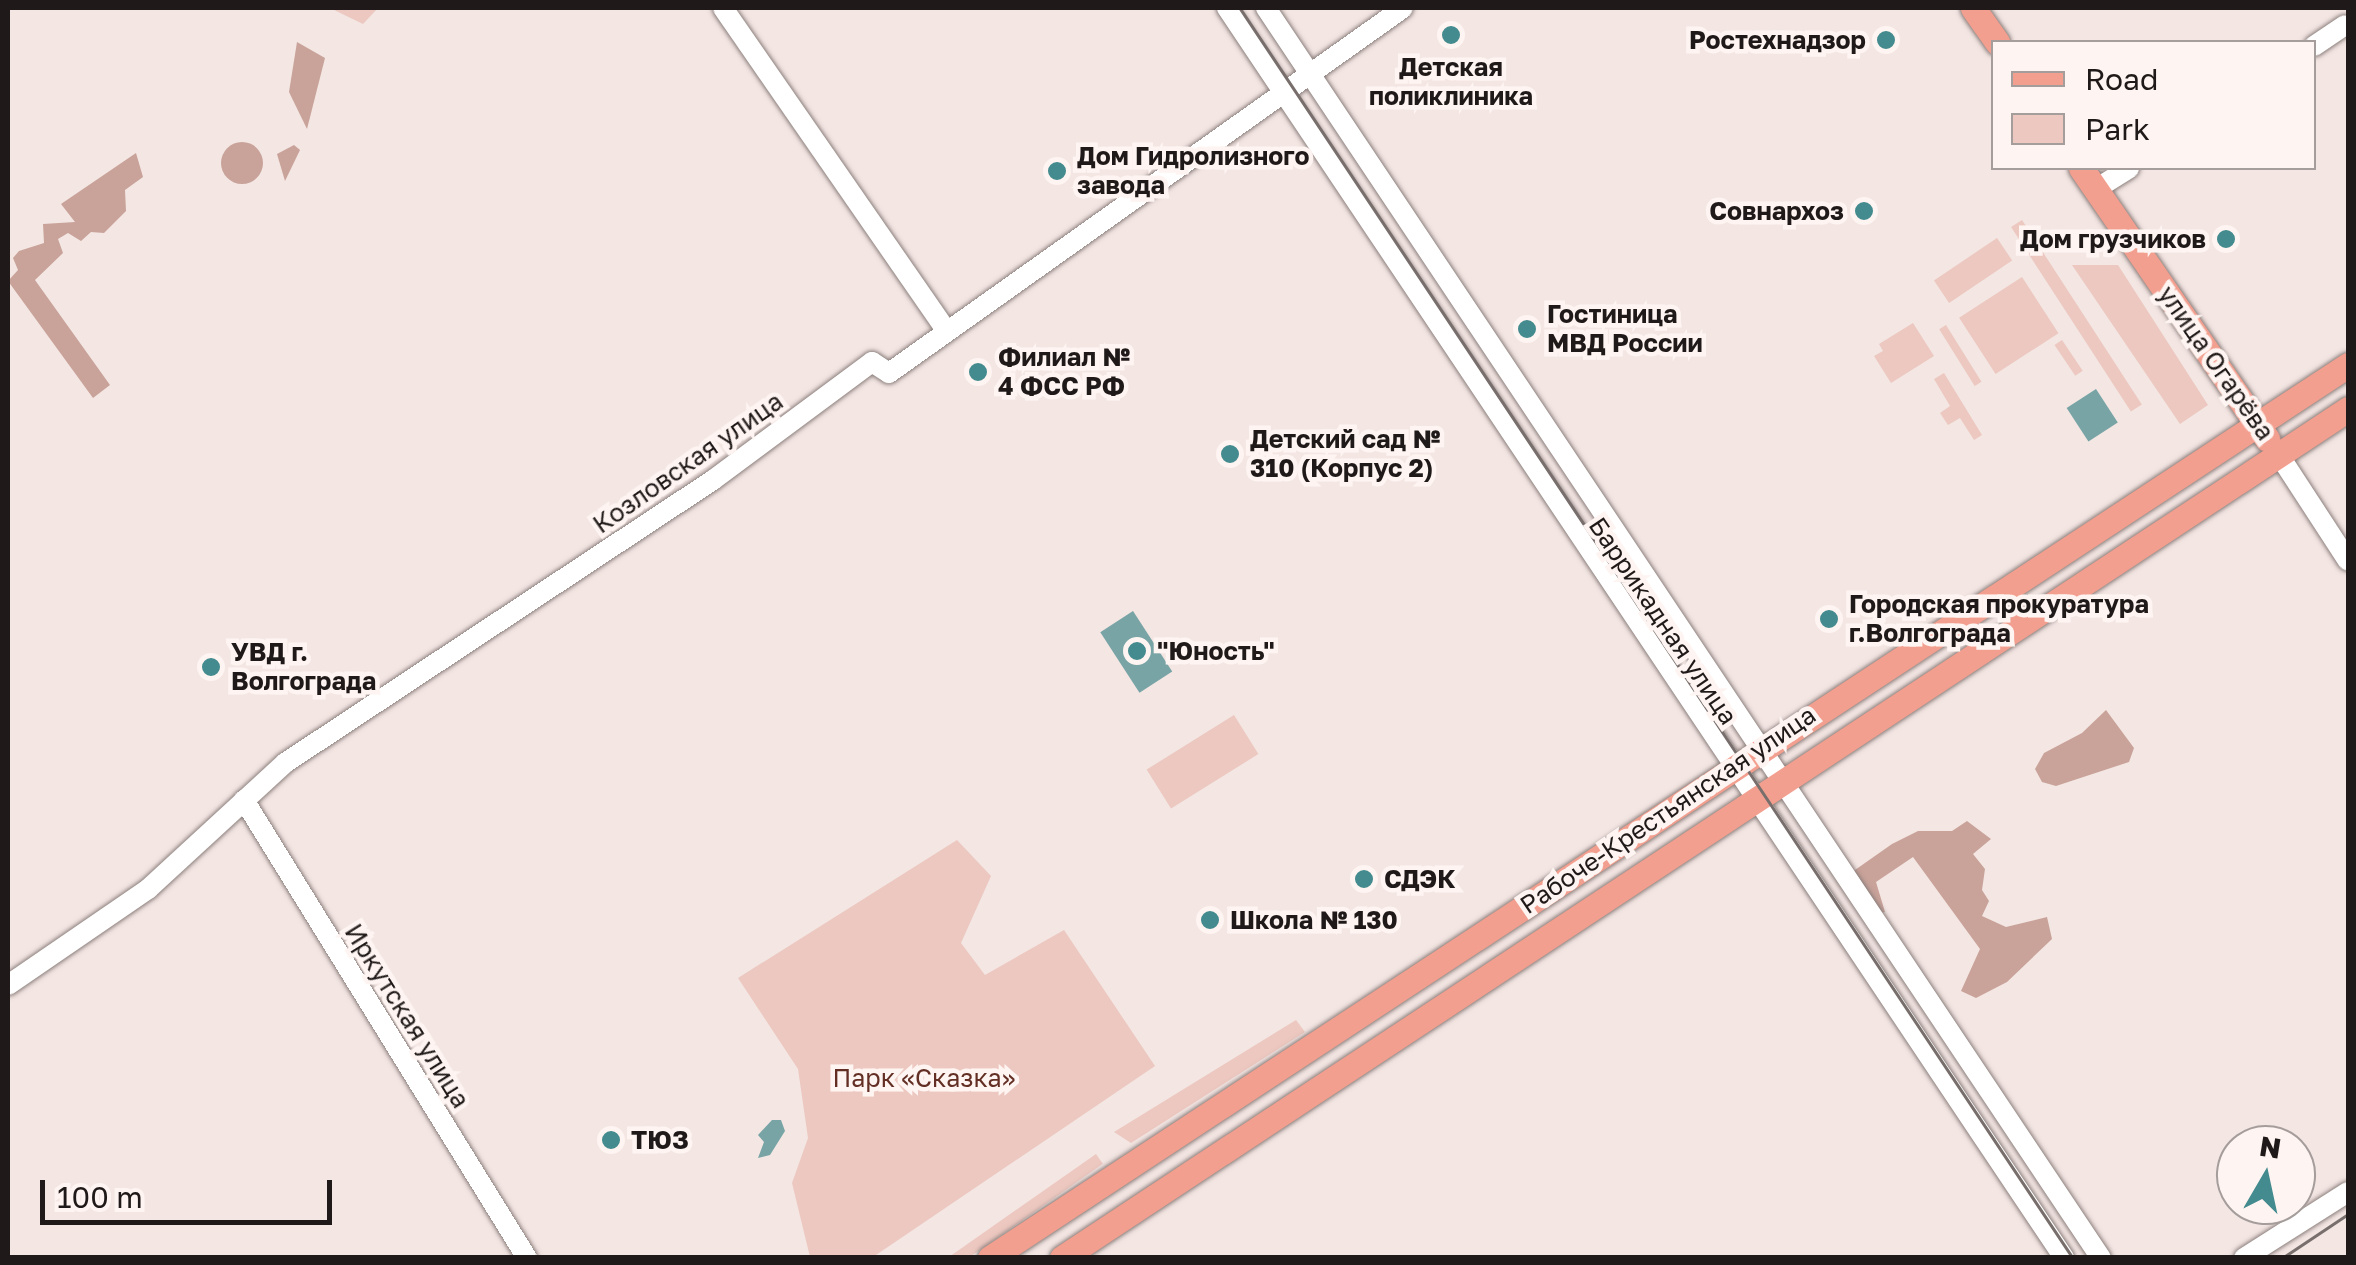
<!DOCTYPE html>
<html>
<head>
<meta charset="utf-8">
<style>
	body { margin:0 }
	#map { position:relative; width:2356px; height:1265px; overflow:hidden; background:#f3e6e3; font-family:"Golos Text",sans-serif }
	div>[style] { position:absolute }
	.green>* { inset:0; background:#ecc8c0; transform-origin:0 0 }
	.forest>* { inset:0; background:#c9a39a }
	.round { border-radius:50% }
	.water>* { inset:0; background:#78a4a6; transform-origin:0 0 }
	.roads { filter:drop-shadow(0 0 2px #8b7f7c) drop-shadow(0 0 2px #8b7f7c) }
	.minor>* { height:20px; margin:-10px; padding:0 10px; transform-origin:10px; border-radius:10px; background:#fff }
	.major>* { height:25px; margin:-12.5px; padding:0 12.5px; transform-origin:12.5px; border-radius:12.5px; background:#f39f8f }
	.tram>* { height:2.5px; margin:-1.25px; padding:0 1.25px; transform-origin:1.25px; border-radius:1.25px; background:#786f6d }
	.dots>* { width:28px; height:28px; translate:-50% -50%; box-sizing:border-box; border:5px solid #fef4f1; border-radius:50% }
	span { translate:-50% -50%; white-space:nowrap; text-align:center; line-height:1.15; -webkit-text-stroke:9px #fef4f1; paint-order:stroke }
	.poi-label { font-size:25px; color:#1f1a19; font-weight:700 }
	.right { translate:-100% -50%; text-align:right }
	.left { translate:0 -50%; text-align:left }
	.street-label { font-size:25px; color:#1f1a19 }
	.park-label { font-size:25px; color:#632f25 }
	.frame { position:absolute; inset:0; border:10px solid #1f1a19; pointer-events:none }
	.legend { position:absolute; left:1991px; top:40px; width:325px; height:130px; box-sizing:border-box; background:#fef4f1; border:2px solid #a59d9b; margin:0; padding:12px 18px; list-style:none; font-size:30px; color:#1f1a19 }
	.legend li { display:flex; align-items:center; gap:20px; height:50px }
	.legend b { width:50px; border:2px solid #a59d9b }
	.north { position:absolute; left:2216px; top:1125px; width:100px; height:100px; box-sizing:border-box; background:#fef4f1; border:2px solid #a59d9b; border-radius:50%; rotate:9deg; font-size:28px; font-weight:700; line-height:40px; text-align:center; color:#1f1a19 }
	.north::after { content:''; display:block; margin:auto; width:35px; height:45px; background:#438b8e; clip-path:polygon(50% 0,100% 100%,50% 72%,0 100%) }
	.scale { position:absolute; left:40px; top:1180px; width:292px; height:45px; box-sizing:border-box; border:5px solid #1f1a19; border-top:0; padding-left:12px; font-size:30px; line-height:35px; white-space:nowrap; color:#1f1a19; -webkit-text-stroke:8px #fef4f1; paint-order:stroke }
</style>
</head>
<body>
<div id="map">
	<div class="green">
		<div style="clip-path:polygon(330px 8px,378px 8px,363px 24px)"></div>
		<div style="left:2022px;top:220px;width:220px;height:13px;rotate:57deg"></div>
		<div style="left:1997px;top:238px;width:27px;height:76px;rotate:56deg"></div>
		<div style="clip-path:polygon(2072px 265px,2118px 265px,2208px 405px,2180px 424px)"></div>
		<div style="left:2022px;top:277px;width:67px;height:75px;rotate:57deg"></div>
		<div style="clip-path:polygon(1913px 323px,1934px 356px,1891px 383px,1874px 356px,1883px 351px,1879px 344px)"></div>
		<div style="left:1946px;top:325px;width:67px;height:8px;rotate:58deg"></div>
		<div style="left:2062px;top:340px;width:37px;height:9px;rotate:56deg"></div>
		<div style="clip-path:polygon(1944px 373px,1982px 435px,1974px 440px,1960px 418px,1948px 425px,1940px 413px,1950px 406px,1934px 379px)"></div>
		<div style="left:1234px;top:715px;width:46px;height:103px;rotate:58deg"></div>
		<div style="clip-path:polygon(957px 840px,991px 876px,961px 943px,985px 975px,1064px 930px,1155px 1066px,873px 1257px,810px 1257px,792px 1183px,808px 1138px,798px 1069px,738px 978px)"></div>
		<div style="clip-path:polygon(1296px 1020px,1305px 1032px,1131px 1143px,1114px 1132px)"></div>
		<div style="left:1096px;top:1154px;width:12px;height:189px;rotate:55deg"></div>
	</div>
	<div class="forest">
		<div style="clip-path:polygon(297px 42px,325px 58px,307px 129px,289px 92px)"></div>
		<div class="round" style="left:221px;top:142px;width:42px;height:42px"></div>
		<div style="clip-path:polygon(294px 145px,300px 150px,285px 181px,277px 154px)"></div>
		<div style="clip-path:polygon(136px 153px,143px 177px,125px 190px,126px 211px,104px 233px,91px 232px,81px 241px,68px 233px,58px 239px,63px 253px,35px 280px,110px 385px,93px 398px,8px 281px,18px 270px,13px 258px,19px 251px,44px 243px,43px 224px,75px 222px,61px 204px)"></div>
		<div style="clip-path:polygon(2106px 710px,2134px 748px,2129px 762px,2056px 786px,2042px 782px,2035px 769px,2044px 753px,2082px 733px)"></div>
		<div style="clip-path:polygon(1967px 821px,1991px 839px,1973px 854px,1985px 869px,1982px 890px,1989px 901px,1982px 916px,2006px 927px,2047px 917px,2052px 939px,2007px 982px,1976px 998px,1961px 991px,1980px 949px,1913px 857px,1876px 882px,1885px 912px,1866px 915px,1847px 888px,1855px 870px,1892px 844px,1918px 831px,1952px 831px)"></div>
	</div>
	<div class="water">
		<div style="left:2096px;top:389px;width:40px;height:35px;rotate:57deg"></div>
		<div style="left:1133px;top:611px;width:72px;height:39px;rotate:57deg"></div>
		<div style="clip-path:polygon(772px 1120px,781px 1120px,785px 1131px,770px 1155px,758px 1158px,764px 1142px,758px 1135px)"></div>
	</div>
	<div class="roads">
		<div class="minor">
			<div style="left:723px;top:8px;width:392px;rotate:55.3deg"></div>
			<div style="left:1227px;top:8px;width:1504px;rotate:56.19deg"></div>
			<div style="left:1266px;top:8px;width:1503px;rotate:56.26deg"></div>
			<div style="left:2314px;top:46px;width:37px;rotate:-34deg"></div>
			<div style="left:2096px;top:189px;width:39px;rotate:-32deg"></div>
			<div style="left:2279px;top:455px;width:126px;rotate:56.9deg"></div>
			<div style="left:244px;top:800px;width:538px;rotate:58.29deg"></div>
			<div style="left:8px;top:985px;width:170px;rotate:-34.4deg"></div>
			<div style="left:148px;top:889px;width:186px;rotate:-42.6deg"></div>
			<div style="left:285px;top:763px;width:513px;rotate:-33.47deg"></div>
			<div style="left:713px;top:480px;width:198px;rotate:-36.6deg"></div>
			<div style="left:872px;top:362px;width:20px;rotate:33deg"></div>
			<div style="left:889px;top:373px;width:630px;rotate:-35.38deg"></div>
			<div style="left:2244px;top:1258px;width:123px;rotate:-32.4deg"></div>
		</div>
		<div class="major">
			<div style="left:1973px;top:8px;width:42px;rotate:54.8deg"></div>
			<div style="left:2081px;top:168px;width:329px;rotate:55.5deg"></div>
			<div style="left:990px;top:1258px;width:1625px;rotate:-33.33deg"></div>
			<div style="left:1062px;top:1258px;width:1541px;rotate:-33.43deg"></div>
		</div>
	</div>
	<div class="tram">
		<div style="left:1240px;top:8px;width:1502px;rotate:56.32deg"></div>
		<div style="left:2282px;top:1258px;width:79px;rotate:-33.7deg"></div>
	</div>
	<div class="dots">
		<div style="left:1451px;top:35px;background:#438b8e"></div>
		<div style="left:1886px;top:40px;background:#438b8e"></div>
		<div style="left:1057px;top:171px;background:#438b8e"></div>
		<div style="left:1864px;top:211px;background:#438b8e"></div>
		<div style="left:2226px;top:239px;background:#438b8e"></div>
		<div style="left:1527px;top:329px;background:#438b8e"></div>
		<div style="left:978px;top:372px;background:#438b8e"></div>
		<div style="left:1230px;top:454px;background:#438b8e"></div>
		<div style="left:1829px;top:619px;background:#438b8e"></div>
		<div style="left:1137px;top:651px;background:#438b8e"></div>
		<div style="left:211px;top:667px;background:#438b8e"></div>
		<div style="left:1364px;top:879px;background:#438b8e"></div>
		<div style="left:1210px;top:920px;background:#438b8e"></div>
		<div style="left:611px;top:1140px;background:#438b8e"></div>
	</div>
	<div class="poi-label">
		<span class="right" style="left:1866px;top:40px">Ростехнадзор</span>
		<span style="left:1451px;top:82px">Детская<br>поликлиника</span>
		<span class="left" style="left:1077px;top:171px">Дом Гидролизного<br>завода</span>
		<span class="right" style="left:1844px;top:211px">Совнархоз</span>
		<span class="right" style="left:2206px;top:239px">Дом грузчиков</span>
		<span class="left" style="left:1547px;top:329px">Гостиница<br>МВД России</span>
		<span class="left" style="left:998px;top:372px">Филиал №<br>4 ФСС РФ</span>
		<span class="left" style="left:1250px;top:454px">Детский сад №<br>310 (Корпус 2)</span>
		<span class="left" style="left:1849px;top:619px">Городская прокуратура<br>г.Волгограда</span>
		<span class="left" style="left:1157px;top:651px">"Юность"</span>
		<span class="left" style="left:231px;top:667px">УВД г.<br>Волгограда</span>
		<span class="left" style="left:1384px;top:879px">СДЭК</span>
		<span class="left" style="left:1230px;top:920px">Школа № 130</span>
		<span class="left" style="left:631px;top:1140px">ТЮЗ</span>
	</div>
	<div class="street-label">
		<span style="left:2216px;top:363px;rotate:55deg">улица Огарёва</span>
		<span style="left:688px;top:463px;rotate:-35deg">Козловская улица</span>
		<span style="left:1663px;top:621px;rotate:56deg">Баррикадная улица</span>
		<span style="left:1668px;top:810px;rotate:-34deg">Рабоче-Крестьянская улица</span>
		<span style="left:407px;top:1016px;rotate:58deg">Иркутская улица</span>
	</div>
	<div class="park-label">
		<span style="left:924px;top:1078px">Парк «Сказка»</span>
	</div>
	<div class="frame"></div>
	<ul class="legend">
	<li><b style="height:12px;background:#f39f8f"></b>Road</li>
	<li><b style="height:28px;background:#ecc8c0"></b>Park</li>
	</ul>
	<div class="north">N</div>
	<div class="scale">100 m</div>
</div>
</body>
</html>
